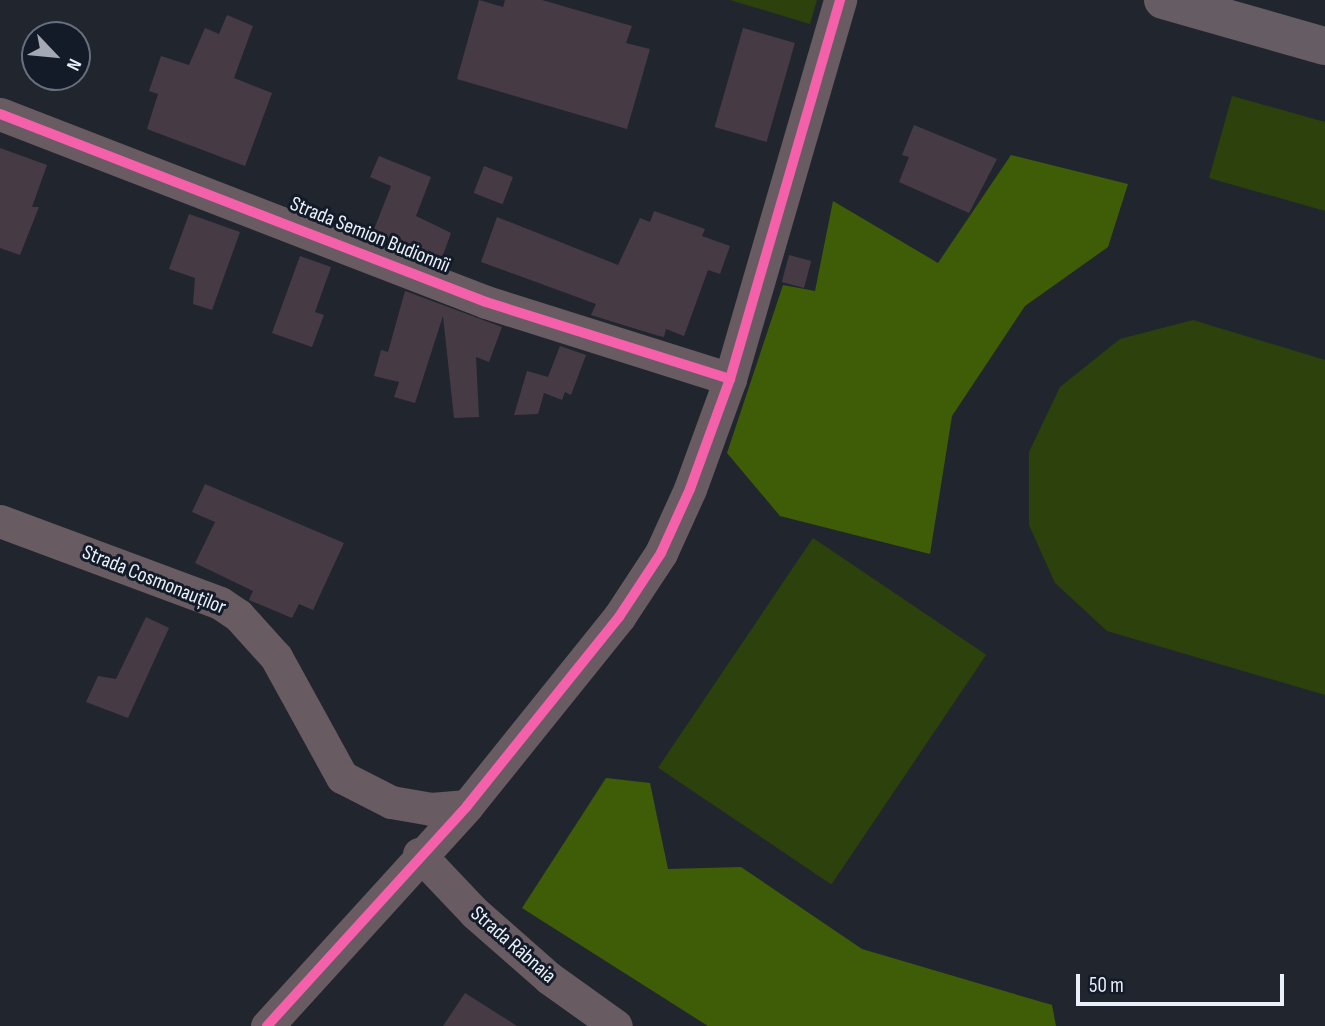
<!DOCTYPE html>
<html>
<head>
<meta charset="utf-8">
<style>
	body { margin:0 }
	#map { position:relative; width:1325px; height:1026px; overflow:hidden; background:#21262e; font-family:"Sofia Sans Condensed",sans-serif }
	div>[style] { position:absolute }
	.green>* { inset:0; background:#2c410b; transform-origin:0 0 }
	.forest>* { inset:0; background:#3f5d07 }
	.building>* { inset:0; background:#463a45; transform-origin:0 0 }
	.minor>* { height:33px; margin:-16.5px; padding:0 16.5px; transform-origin:16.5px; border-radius:16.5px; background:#685b61 }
	.major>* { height:38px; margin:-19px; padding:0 19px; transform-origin:19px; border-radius:19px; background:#665c64 }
	.cycleway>* { height:10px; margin:-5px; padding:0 5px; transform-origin:5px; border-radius:5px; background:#f560ab }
	span { translate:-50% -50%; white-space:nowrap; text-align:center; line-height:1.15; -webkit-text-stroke:6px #131b29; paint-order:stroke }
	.street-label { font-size:21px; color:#eaf0fa }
	.north { position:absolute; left:21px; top:21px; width:70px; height:70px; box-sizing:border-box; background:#131b29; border:2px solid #69707d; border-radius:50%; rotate:116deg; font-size:19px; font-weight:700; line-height:28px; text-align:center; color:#eaf0fa }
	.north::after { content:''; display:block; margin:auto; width:24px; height:32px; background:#a4a9b3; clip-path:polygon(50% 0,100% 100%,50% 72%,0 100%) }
	.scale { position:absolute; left:1076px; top:974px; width:208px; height:32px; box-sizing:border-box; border:4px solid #eaf0fa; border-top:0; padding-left:9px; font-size:21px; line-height:24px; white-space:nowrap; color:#eaf0fa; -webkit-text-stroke:5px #131b29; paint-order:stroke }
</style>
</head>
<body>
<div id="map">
	<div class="green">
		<div style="clip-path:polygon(730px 0,817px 0,810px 24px)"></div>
		<div style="clip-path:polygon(1232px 96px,1325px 122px,1325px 211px,1209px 178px)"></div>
		<div style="clip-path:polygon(1193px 320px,1325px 360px,1325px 695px,1107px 631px,1055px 583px,1029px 525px,1029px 452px,1060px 387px,1120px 339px)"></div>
		<div style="left:813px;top:538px;width:209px;height:277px;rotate:34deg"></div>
	</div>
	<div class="forest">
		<div style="clip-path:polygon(1011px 155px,1128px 184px,1108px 247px,1025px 306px,952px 416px,930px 554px,780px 516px,727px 453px,783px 285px,815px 291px,833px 201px,938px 263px)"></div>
		<div style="clip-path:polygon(606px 778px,650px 783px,668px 869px,741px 867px,862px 949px,1052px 1005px,1056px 1026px,708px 1026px,522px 908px)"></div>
	</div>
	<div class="building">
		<div style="clip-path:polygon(479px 0,503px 7px,505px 0,542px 0,632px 26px,626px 43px,650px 49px,627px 129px,457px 79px)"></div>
		<div style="clip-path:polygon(227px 15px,253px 26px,234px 78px,272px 93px,245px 166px,147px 129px,158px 94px,149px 91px,161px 56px,189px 65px,205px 28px,219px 34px)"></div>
		<div style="left:743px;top:28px;width:54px;height:103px;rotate:16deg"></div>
		<div style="clip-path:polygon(914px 125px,997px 159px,969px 213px,899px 182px,909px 157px,902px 155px)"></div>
		<div style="clip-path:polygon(0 148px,47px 165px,32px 207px,39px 207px,20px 255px,0 248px)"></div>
		<div style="clip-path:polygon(379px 156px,431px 177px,416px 216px,451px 233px,440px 263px,371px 237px,391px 186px,370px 177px)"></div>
		<div style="left:484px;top:166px;width:31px;height:29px;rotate:21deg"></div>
		<div style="clip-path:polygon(654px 211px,705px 229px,702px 236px,730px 246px,720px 274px,708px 270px,684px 336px,666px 329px,664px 337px,659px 336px,591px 315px,596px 304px,481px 262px,497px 217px,618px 265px,640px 218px,650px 222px)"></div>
		<div style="clip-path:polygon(189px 214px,240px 232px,212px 310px,193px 304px,195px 278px,169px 269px)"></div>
		<div style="left:789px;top:255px;width:23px;height:28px;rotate:15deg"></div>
		<div style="clip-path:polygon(300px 256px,331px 267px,315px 312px,324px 315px,312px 347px,272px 333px)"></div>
		<div style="clip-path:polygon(405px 291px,502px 327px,489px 362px,476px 357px,479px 417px,454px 418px,443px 316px,415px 403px,394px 397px,399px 382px,374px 376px,381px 350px,388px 352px)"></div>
		<div style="clip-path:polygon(560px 346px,586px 355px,571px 395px,565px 392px,562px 400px,544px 393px,538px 414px,514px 415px,527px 371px,548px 377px)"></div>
		<div style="clip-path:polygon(205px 484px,344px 543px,313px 610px,299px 604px,292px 618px,249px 600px,253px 591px,195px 563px,215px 522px,192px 512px)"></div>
		<div style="clip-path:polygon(146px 617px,169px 628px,128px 718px,86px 702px,98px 676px,116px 679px)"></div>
		<div style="clip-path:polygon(465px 993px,517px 1026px,443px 1026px)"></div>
	</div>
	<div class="minor">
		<div style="left:0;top:114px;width:521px;rotate:21.15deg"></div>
		<div style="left:486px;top:302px;width:256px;rotate:17.5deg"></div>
		<div style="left:0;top:521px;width:235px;rotate:20.4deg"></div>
		<div style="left:220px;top:603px;width:22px;rotate:34deg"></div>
		<div style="left:238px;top:615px;width:57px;rotate:47.9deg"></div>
		<div style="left:276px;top:657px;width:137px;rotate:61.2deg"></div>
		<div style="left:342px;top:777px;width:55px;rotate:27deg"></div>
		<div style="left:391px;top:802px;width:41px;rotate:9.9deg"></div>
		<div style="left:431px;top:809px;width:36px;rotate:-5deg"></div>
		<div style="left:419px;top:854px;width:81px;rotate:46.5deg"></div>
		<div style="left:475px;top:913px;width:98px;rotate:41.3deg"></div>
		<div style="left:549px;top:978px;width:82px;rotate:35.6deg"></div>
		<div style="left:267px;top:1026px;width:297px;rotate:-47.7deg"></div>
		<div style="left:467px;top:806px;width:243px;rotate:-51.2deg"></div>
		<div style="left:619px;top:617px;width:77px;rotate:-56.7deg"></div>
		<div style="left:661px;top:553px;width:70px;rotate:-65.6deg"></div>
		<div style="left:690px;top:489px;width:117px;rotate:-70deg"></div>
		<div style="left:730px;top:379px;width:395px;rotate:-73.8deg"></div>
	</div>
	<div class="major">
		<div style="left:1163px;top:0;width:168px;rotate:15.9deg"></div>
	</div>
	<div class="cycleway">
		<div style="left:0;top:114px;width:521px;rotate:21.15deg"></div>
		<div style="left:486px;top:302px;width:256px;rotate:17.5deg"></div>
		<div style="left:267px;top:1026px;width:297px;rotate:-47.7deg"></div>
		<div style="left:467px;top:806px;width:243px;rotate:-51.2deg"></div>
		<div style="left:619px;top:617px;width:77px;rotate:-56.7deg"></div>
		<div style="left:661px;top:553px;width:70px;rotate:-65.6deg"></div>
		<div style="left:690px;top:489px;width:117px;rotate:-70deg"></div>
		<div style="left:730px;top:379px;width:395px;rotate:-73.8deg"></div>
	</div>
	<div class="street-label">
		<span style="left:370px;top:235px;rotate:22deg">Strada Semion Budionnîi</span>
		<span style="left:154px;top:580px;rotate:22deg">Strada Cosmonauților</span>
		<span style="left:513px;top:945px;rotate:41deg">Strada Râbnaia</span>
	</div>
	<div class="north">N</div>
	<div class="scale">50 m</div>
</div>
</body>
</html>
